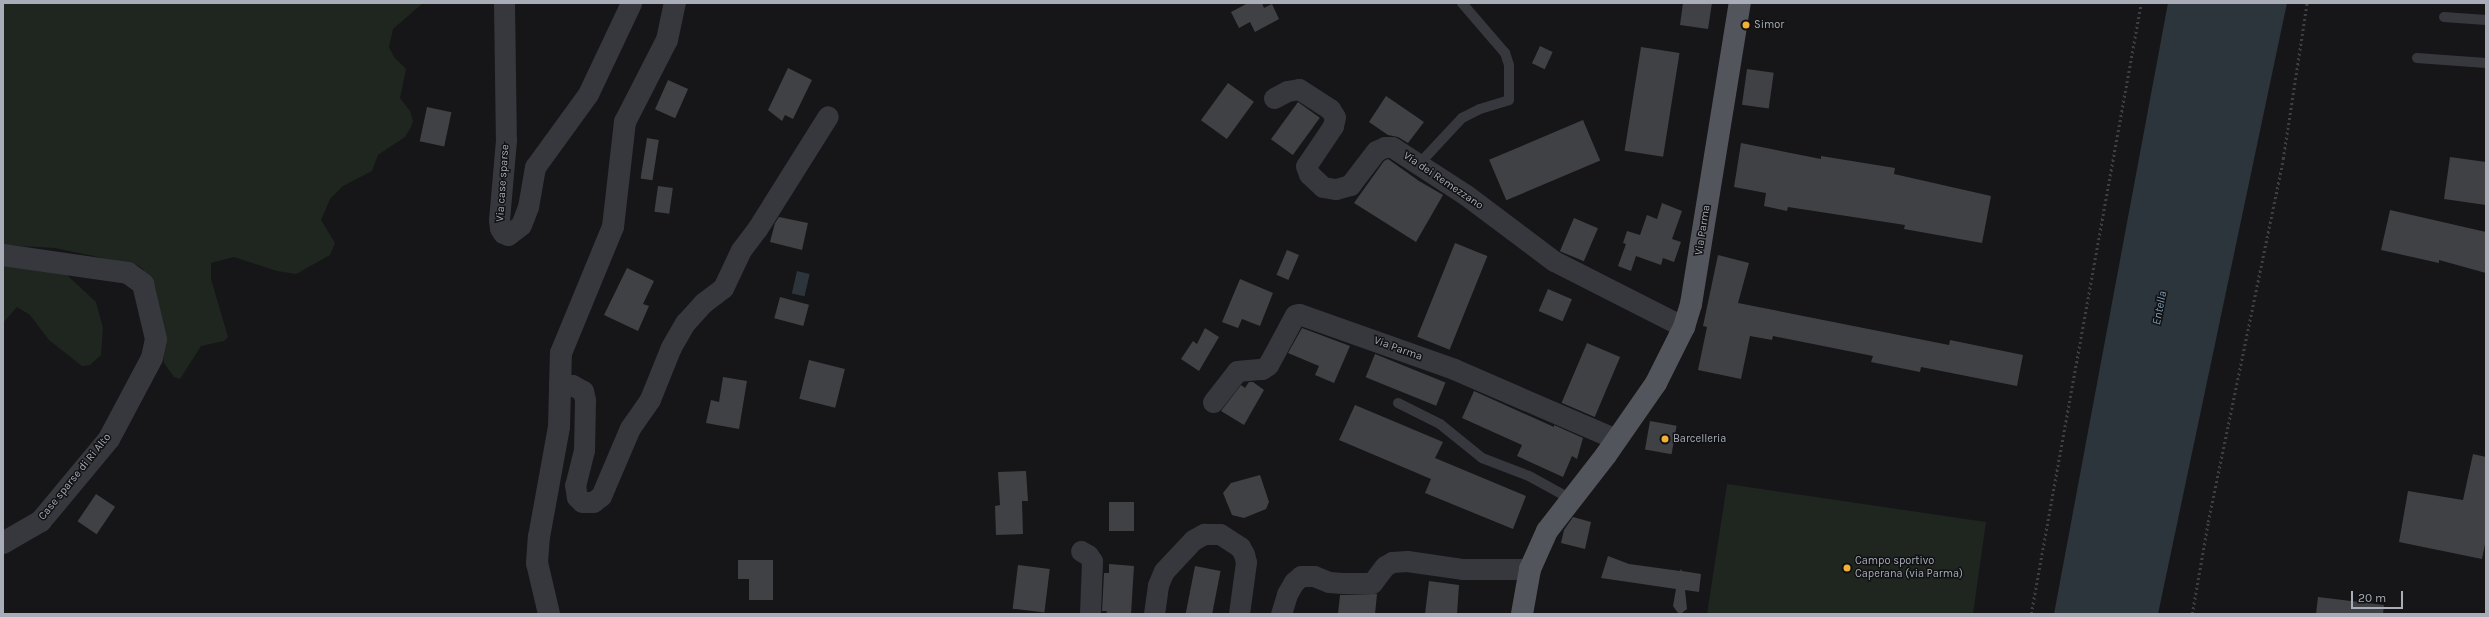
<!DOCTYPE html>
<html>
<head>
<meta charset="utf-8">
<style>
	body { margin:0 }
	#map { position:relative; width:2489px; height:617px; overflow:hidden; background:#161618; font-family:Karla,sans-serif }
	div>[style] { position:absolute }
	.green>* { inset:0; background:#1e261f }
	.water>* { inset:0; background:#2c353c; transform-origin:0 0 }
	.building>* { inset:0; background:#404145; transform-origin:0 0 }
	.path>* { height:2.5px; margin-top:-1.25px; transform-origin:0; background:repeating-linear-gradient(90deg,#3d3f44 0 2px,transparent 0 5px) }
	.service>* { height:10px; margin:-5px; padding:0 5px; transform-origin:5px; border-radius:5px; background:#37383d }
	.minor>* { height:21px; margin:-10.5px; padding:0 10.5px; transform-origin:10.5px; border-radius:10.5px; background:#37383d }
	.tertiary>* { height:22px; margin:-11px; padding:0 11px; transform-origin:11px; border-radius:11px; background:#37383d }
	.primary>* { height:22px; margin:-11px; padding:0 11px; transform-origin:11px; border-radius:11px; background:#53555c }
	.dots>* { width:11px; height:11px; translate:-50% -50%; box-sizing:border-box; border:2px solid #111113; border-radius:50% }
	span { translate:-50% -50%; white-space:nowrap; text-align:center; line-height:1.15; -webkit-text-stroke:3px #111113; paint-order:stroke }
	.poi-label { font-size:11px; color:#a8adb8 }
	.left { translate:0 -50%; text-align:left }
	.street-label { font-size:11px; color:#a8adb8 }
	.water-label { font-size:12px; color:#7f9bb3; font-style:italic }
	.frame { position:absolute; inset:0; border:4px solid #a8adb8; pointer-events:none }
	.scale { position:absolute; left:2351px; top:591px; width:52px; height:18px; box-sizing:border-box; border:2px solid #a8adb8; border-top:0; padding-left:5px; font-size:12px; line-height:14px; white-space:nowrap; color:#a8adb8; -webkit-text-stroke:3px #111113; paint-order:stroke }
</style>
</head>
<body>
<div id="map">
	<div class="green">
		<div style="clip-path:polygon(3px 3px,423px 3px,393px 29px,389px 47px,394px 57px,406px 69px,400px 98px,410px 111px,413px 121px,411px 127px,405px 137px,378px 155px,372px 171px,343px 186px,330px 199px,321px 220px,335px 243px,330px 255px,296px 274px,277px 271px,234px 257px,211px 263px,211px 279px,228px 337px,224px 341px,201px 346px,180px 379px,174px 377px,164px 363px,158px 311px,143px 269px,137px 265px,55px 248px,3px 245px)"></div>
		<div style="clip-path:polygon(3px 265px,67px 275px,96px 302px,103px 328px,101px 355px,90px 365px,82px 366px,49px 340px,30px 315px,17px 307px,3px 323px)"></div>
		<div style="clip-path:polygon(1727px 484px,1986px 522px,1973px 614px,1707px 614px)"></div>
	</div>
	<div class="water">
		<div style="clip-path:polygon(2168px 3px,2287px 3px,2158px 614px,2054px 614px)"></div>
		<div style="left:797px;top:271px;width:13px;height:23px;rotate:13deg"></div>
	</div>
	<div class="building">
		<div style="clip-path:polygon(1248px 3px,1262px 3px,1264px 8px,1272px 4px,1279px 19px,1255px 32px,1250px 22px,1239px 28px,1231px 12px)"></div>
		<div style="clip-path:polygon(1683px 3px,1712px 3px,1708px 29px,1680px 25px)"></div>
		<div style="left:1540px;top:46px;width:14px;height:19px;rotate:25deg"></div>
		<div style="left:1641px;top:47px;width:39px;height:105px;rotate:9deg"></div>
		<div style="clip-path:polygon(788px 68px,812px 80px,793px 119px,785px 115px,782px 121px,768px 110px)"></div>
		<div style="left:1747px;top:69px;width:27px;height:36px;rotate:8deg"></div>
		<div style="left:668px;top:80px;width:22px;height:32px;rotate:24deg"></div>
		<div style="left:1228px;top:83px;width:32px;height:46px;rotate:36deg"></div>
		<div style="clip-path:polygon(1386px 96px,1424px 122px,1408px 143px,1398px 137px,1388px 135px,1369px 122px)"></div>
		<div style="left:1298px;top:102px;width:27px;height:46px;rotate:36deg"></div>
		<div style="left:427px;top:107px;width:25px;height:35px;rotate:12deg"></div>
		<div style="left:1583px;top:120px;width:44px;height:102px;rotate:67deg"></div>
		<div style="left:647px;top:138px;width:12px;height:41px;rotate:9deg"></div>
		<div style="clip-path:polygon(1741px 143px,1821px 159px,1821px 156px,1895px 168px,1894px 174px,1991px 196px,1982px 243px,1904px 229px,1905px 225px,1788px 207px,1787px 211px,1764px 206px,1766px 193px,1734px 187px)"></div>
		<div style="clip-path:polygon(2450px 157px,2486px 162px,2486px 205px,2444px 199px)"></div>
		<div style="clip-path:polygon(1388px 159px,1419px 181px,1443px 195px,1416px 242px,1354px 203px,1384px 161px)"></div>
		<div style="left:658px;top:186px;width:15px;height:26px;rotate:8deg"></div>
		<div style="clip-path:polygon(1662px 203px,1682px 211px,1672px 239px,1681px 242px,1674px 262px,1663px 258px,1661px 265px,1636px 256px,1631px 271px,1618px 266px,1626px 244px,1623px 243px,1627px 231px,1640px 235px,1647px 215px,1657px 219px)"></div>
		<div style="clip-path:polygon(2390px 210px,2486px 232px,2486px 273px,2439px 260px,2439px 263px,2381px 250px)"></div>
		<div style="clip-path:polygon(779px 217px,808px 223px,802px 250px,770px 242px,775px 223px)"></div>
		<div style="left:1574px;top:218px;width:26px;height:36px;rotate:23deg"></div>
		<div style="left:1455px;top:243px;width:35px;height:101px;rotate:22deg"></div>
		<div style="left:1287px;top:250px;width:13px;height:27px;rotate:23deg"></div>
		<div style="clip-path:polygon(1718px 255px,1749px 263px,1738px 303px,1949px 345px,1950px 340px,2023px 355px,2017px 386px,1921px 367px,1920px 372px,1871px 362px,1873px 356px,1773px 336px,1772px 340px,1750px 336px,1741px 379px,1698px 370px,1707px 327px,1703px 326px)"></div>
		<div style="clip-path:polygon(627px 268px,654px 281px,643px 304px,649px 306px,638px 331px,604px 315px)"></div>
		<div style="clip-path:polygon(1240px 279px,1273px 293px,1260px 326px,1242px 319px,1238px 328px,1222px 322px)"></div>
		<div style="left:1548px;top:289px;width:26px;height:24px;rotate:23deg"></div>
		<div style="left:780px;top:297px;width:30px;height:22px;rotate:15deg"></div>
		<div style="clip-path:polygon(1205px 328px,1219px 337px,1199px 371px,1181px 359px,1193px 341px,1197px 344px)"></div>
		<div style="clip-path:polygon(1302px 328px,1350px 346px,1334px 383px,1315px 375px,1319px 366px,1288px 353px)"></div>
		<div style="left:1587px;top:343px;width:36px;height:65px;rotate:23deg"></div>
		<div style="left:1375px;top:354px;width:76px;height:25px;rotate:22deg"></div>
		<div style="left:809px;top:360px;width:37px;height:40px;rotate:14deg"></div>
		<div style="clip-path:polygon(723px 377px,747px 381px,739px 429px,706px 423px,711px 400px,719px 402px)"></div>
		<div style="clip-path:polygon(1249px 382px,1253px 382px,1264px 390px,1244px 425px,1221px 411px,1241px 385px,1245px 388px)"></div>
		<div style="clip-path:polygon(1474px 391px,1554px 427px,1554px 425px,1583px 438px,1577px 459px,1572px 456px,1563px 477px,1517px 456px,1522px 445px,1462px 418px)"></div>
		<div style="clip-path:polygon(1355px 405px,1443px 442px,1435px 458px,1526px 496px,1513px 529px,1425px 493px,1431px 479px,1339px 440px)"></div>
		<div style="left:1650px;top:421px;width:27px;height:29px;rotate:10deg"></div>
		<div style="clip-path:polygon(2473px 454px,2486px 457px,2486px 539px,2482px 559px,2399px 542px,2408px 491px,2463px 500px)"></div>
		<div style="clip-path:polygon(1026px 471px,1028px 501px,1022px 501px,1023px 534px,996px 535px,995px 506px,1000px 505px,998px 472px)"></div>
		<div style="clip-path:polygon(1260px 475px,1269px 502px,1266px 509px,1244px 518px,1232px 515px,1223px 493px,1231px 483px)"></div>
		<div style="left:96px;top:494px;width:23px;height:33px;rotate:34deg"></div>
		<div style="left:1109px;top:502px;width:25px;height:29px"></div>
		<div style="clip-path:polygon(1573px 517px,1591px 522px,1585px 549px,1561px 543px,1564px 530px)"></div>
		<div style="clip-path:polygon(1608px 556px,1629px 564px,1680px 571px,1681px 569px,1682px 571px,1701px 574px,1699px 592px,1685px 590px,1687px 609px,1682px 613px,1678px 613px,1673px 606px,1676px 589px,1601px 578px)"></div>
		<div style="clip-path:polygon(738px 560px,773px 560px,773px 600px,749px 600px,749px 579px,738px 579px)"></div>
		<div style="clip-path:polygon(1109px 564px,1134px 566px,1131px 614px,1106px 614px,1107px 611px,1102px 611px,1104px 573px,1109px 573px)"></div>
		<div style="left:1018px;top:565px;width:32px;height:44px;rotate:7deg"></div>
		<div style="left:1195px;top:566px;width:26px;height:49px;rotate:11deg"></div>
		<div style="clip-path:polygon(1429px 581px,1459px 585px,1457px 614px,1425px 614px)"></div>
		<div style="clip-path:polygon(1377px 594px,1375px 614px,1338px 614px,1340px 595px)"></div>
		<div style="clip-path:polygon(2318px 597px,2384px 605px,2383px 614px,2316px 614px)"></div>
	</div>
	<div class="path">
		<div style="left:2031px;top:614px;width:621px;rotate:-79.79deg"></div>
		<div style="left:2192px;top:614px;width:93px;rotate:-80.1deg"></div>
		<div style="left:2208px;top:522px;width:371px;rotate:-78.3deg"></div>
		<div style="left:2283px;top:159px;width:158px;rotate:-81.3deg"></div>
	</div>
	<div class="service">
		<div style="left:2444px;top:17px;width:42px;rotate:4.1deg"></div>
		<div style="left:2417px;top:58px;width:69px;rotate:4.1deg"></div>
		<div style="left:1420px;top:163px;width:62px;rotate:-47deg"></div>
		<div style="left:1462px;top:118px;width:20px;rotate:-27deg"></div>
		<div style="left:1480px;top:109px;width:30px;rotate:-17deg"></div>
		<div style="left:1509px;top:100px;width:35px;rotate:-90deg"></div>
		<div style="left:1509px;top:65px;width:13px;rotate:-108deg"></div>
		<div style="left:1505px;top:53px;width:66px;rotate:-130.7deg"></div>
		<div style="left:1398px;top:403px;width:47px;rotate:26.6deg"></div>
		<div style="left:1440px;top:424px;width:54px;rotate:39deg"></div>
		<div style="left:1482px;top:458px;width:50px;rotate:21deg"></div>
		<div style="left:1529px;top:476px;width:48px;rotate:28.7deg"></div>
	</div>
	<div class="minor">
		<div style="left:504px;top:3px;width:137px;rotate:89.2deg"></div>
		<div style="left:506px;top:140px;width:80px;rotate:95deg"></div>
		<div style="left:499px;top:220px;width:8px;rotate:83deg"></div>
		<div style="left:500px;top:228px;width:6px;rotate:59deg"></div>
		<div style="left:503px;top:233px;width:5px;rotate:22deg"></div>
		<div style="left:508px;top:235px;width:16px;rotate:-38deg"></div>
		<div style="left:521px;top:225px;width:19px;rotate:-69deg"></div>
		<div style="left:528px;top:207px;width:41px;rotate:-80.1deg"></div>
		<div style="left:535px;top:167px;width:90px;rotate:-54deg"></div>
		<div style="left:588px;top:94px;width:101px;rotate:-64.7deg"></div>
		<div style="left:1274px;top:98px;width:15px;rotate:-28deg"></div>
		<div style="left:1287px;top:91px;width:12px;rotate:-9deg"></div>
		<div style="left:1299px;top:89px;width:37px;rotate:33deg"></div>
		<div style="left:1330px;top:109px;width:9px;rotate:58deg"></div>
		<div style="left:1335px;top:117px;width:9px;rotate:103deg"></div>
		<div style="left:1333px;top:126px;width:48px;rotate:124deg"></div>
		<div style="left:1306px;top:166px;width:9px;rotate:69deg"></div>
		<div style="left:1309px;top:174px;width:19px;rotate:43deg"></div>
		<div style="left:1323px;top:187px;width:13px;rotate:9deg"></div>
		<div style="left:1336px;top:189px;width:15px;rotate:-16deg"></div>
		<div style="left:1350px;top:185px;width:43px;rotate:-52.6deg"></div>
		<div style="left:1376px;top:151px;width:10px;rotate:-24deg"></div>
		<div style="left:1385px;top:147px;width:7px"></div>
		<div style="left:1392px;top:147px;width:88px;rotate:33deg"></div>
		<div style="left:1466px;top:195px;width:110px;rotate:36.9deg"></div>
		<div style="left:1554px;top:261px;width:146px;rotate:26.9deg"></div>
		<div style="left:559px;top:384px;width:13px;rotate:4deg"></div>
		<div style="left:572px;top:385px;width:13px;rotate:29deg"></div>
		<div style="left:583px;top:391px;width:9px;rotate:77deg"></div>
		<div style="left:585px;top:400px;width:50px;rotate:91.1deg"></div>
		<div style="left:584px;top:450px;width:36px;rotate:104deg"></div>
		<div style="left:575px;top:485px;width:12px;rotate:81deg"></div>
		<div style="left:577px;top:497px;width:7px;rotate:45deg"></div>
		<div style="left:582px;top:502px;width:11px"></div>
		<div style="left:593px;top:502px;width:10px;rotate:-37deg"></div>
		<div style="left:601px;top:496px;width:74px;rotate:-66.9deg"></div>
		<div style="left:630px;top:428px;width:35px;rotate:-55deg"></div>
		<div style="left:650px;top:399px;width:56px;rotate:-68deg"></div>
		<div style="left:671px;top:347px;width:28px;rotate:-60deg"></div>
		<div style="left:685px;top:323px;width:27px;rotate:-48deg"></div>
		<div style="left:703px;top:303px;width:25px;rotate:-37deg"></div>
		<div style="left:723px;top:288px;width:42px;rotate:-64.7deg"></div>
		<div style="left:741px;top:250px;width:26px;rotate:-53deg"></div>
		<div style="left:757px;top:229px;width:133px;rotate:-57.9deg"></div>
		<div style="left:1213px;top:402px;width:39px;rotate:-52deg"></div>
		<div style="left:1237px;top:371px;width:25px;rotate:-5deg"></div>
		<div style="left:1262px;top:369px;width:7px;rotate:-34deg"></div>
		<div style="left:1268px;top:365px;width:57px;rotate:-61.6deg"></div>
		<div style="left:1295px;top:315px;width:4px;rotate:-14deg"></div>
		<div style="left:1299px;top:314px;width:164px;rotate:19.5deg"></div>
		<div style="left:1454px;top:369px;width:176px;rotate:23.4deg"></div>
		<div style="left:1081px;top:551px;width:8px;rotate:30deg"></div>
		<div style="left:1088px;top:555px;width:7px;rotate:56deg"></div>
		<div style="left:1092px;top:561px;width:53px;rotate:92.2deg"></div>
		<div style="left:1154px;top:614px;width:29px;rotate:-82deg"></div>
		<div style="left:1158px;top:585px;width:15px;rotate:-67deg"></div>
		<div style="left:1164px;top:571px;width:42px;rotate:-46.9deg"></div>
		<div style="left:1193px;top:540px;width:13px;rotate:-29deg"></div>
		<div style="left:1204px;top:534px;width:16px"></div>
		<div style="left:1220px;top:534px;width:24px;rotate:33deg"></div>
		<div style="left:1240px;top:547px;width:8px;rotate:60deg"></div>
		<div style="left:1244px;top:554px;width:8px;rotate:76deg"></div>
		<div style="left:1246px;top:562px;width:52px;rotate:97.7deg"></div>
		<div style="left:1281px;top:614px;width:21px;rotate:-73deg"></div>
		<div style="left:1287px;top:594px;width:14px;rotate:-60deg"></div>
		<div style="left:1294px;top:582px;width:9px;rotate:-41deg"></div>
		<div style="left:1301px;top:576px;width:13px"></div>
		<div style="left:1314px;top:576px;width:16px;rotate:22deg"></div>
		<div style="left:1329px;top:582px;width:13px;rotate:4deg"></div>
		<div style="left:1342px;top:583px;width:30px"></div>
		<div style="left:1372px;top:583px;width:21px;rotate:-53deg"></div>
		<div style="left:1385px;top:566px;width:8px;rotate:-30deg"></div>
		<div style="left:1392px;top:562px;width:15px;rotate:-4deg"></div>
		<div style="left:1407px;top:561px;width:57px;rotate:8.1deg"></div>
		<div style="left:1463px;top:569px;width:67px"></div>
	</div>
	<div class="tertiary">
		<div style="left:3px;top:255px;width:126px;rotate:8.2deg"></div>
		<div style="left:128px;top:273px;width:19px;rotate:36deg"></div>
		<div style="left:143px;top:284px;width:57px;rotate:76.7deg"></div>
		<div style="left:156px;top:339px;width:19px;rotate:102deg"></div>
		<div style="left:152px;top:358px;width:92px;rotate:118deg"></div>
		<div style="left:109px;top:439px;width:107px;rotate:129.7deg"></div>
		<div style="left:41px;top:521px;width:44px;rotate:149.9deg"></div>
		<div style="left:549px;top:614px;width:52px;rotate:-103.2deg"></div>
		<div style="left:537px;top:563px;width:26px;rotate:-86deg"></div>
		<div style="left:539px;top:537px;width:112px;rotate:-79.7deg"></div>
		<div style="left:559px;top:427px;width:74px;rotate:-88.5deg"></div>
		<div style="left:561px;top:353px;width:136px;rotate:-67.6deg"></div>
		<div style="left:613px;top:227px;width:106px;rotate:-83.5deg"></div>
		<div style="left:625px;top:122px;width:92px;rotate:-62.9deg"></div>
		<div style="left:667px;top:40px;width:38px;rotate:-78deg"></div>
	</div>
	<div class="primary">
		<div style="left:1522px;top:614px;width:46px;rotate:-79.9deg"></div>
		<div style="left:1530px;top:569px;width:42px;rotate:-65.9deg"></div>
		<div style="left:1547px;top:531px;width:96px;rotate:-52.2deg"></div>
		<div style="left:1606px;top:455px;width:88px;rotate:-55.2deg"></div>
		<div style="left:1656px;top:383px;width:63px;rotate:-63.4deg"></div>
		<div style="left:1684px;top:327px;width:24px;rotate:-73deg"></div>
		<div style="left:1691px;top:304px;width:305px;rotate:-80.8deg"></div>
	</div>
	<div class="dots">
		<div style="left:1746px;top:25px;background:#f2b134"></div>
		<div style="left:1665px;top:439px;background:#f2b134"></div>
		<div style="left:1847px;top:568px;background:#f2b134"></div>
	</div>
	<div class="poi-label">
		<span class="left" style="left:1754px;top:25px">Simor</span>
		<span class="left" style="left:1673px;top:439px">Barcelleria</span>
		<span class="left" style="left:1855px;top:568px">Campo sportivo<br>Caperana (via Parma)</span>
	</div>
	<div class="street-label">
		<span style="left:1443px;top:181px;rotate:34deg">Via dei Remezzano</span>
		<span style="left:503px;top:183px;rotate:-86deg">Via case sparse</span>
		<span style="left:1703px;top:230px;rotate:-81deg">Via Parma</span>
		<span style="left:1398px;top:349px;rotate:20deg">Via Parma</span>
		<span style="left:75px;top:477px;rotate:-51deg">Case sparse di Ri Alto</span>
	</div>
	<div class="water-label">
		<span style="left:2160px;top:308px;rotate:-79deg">Entella</span>
	</div>
	<div class="frame"></div>
	<div class="scale">20 m</div>
</div>
</body>
</html>
